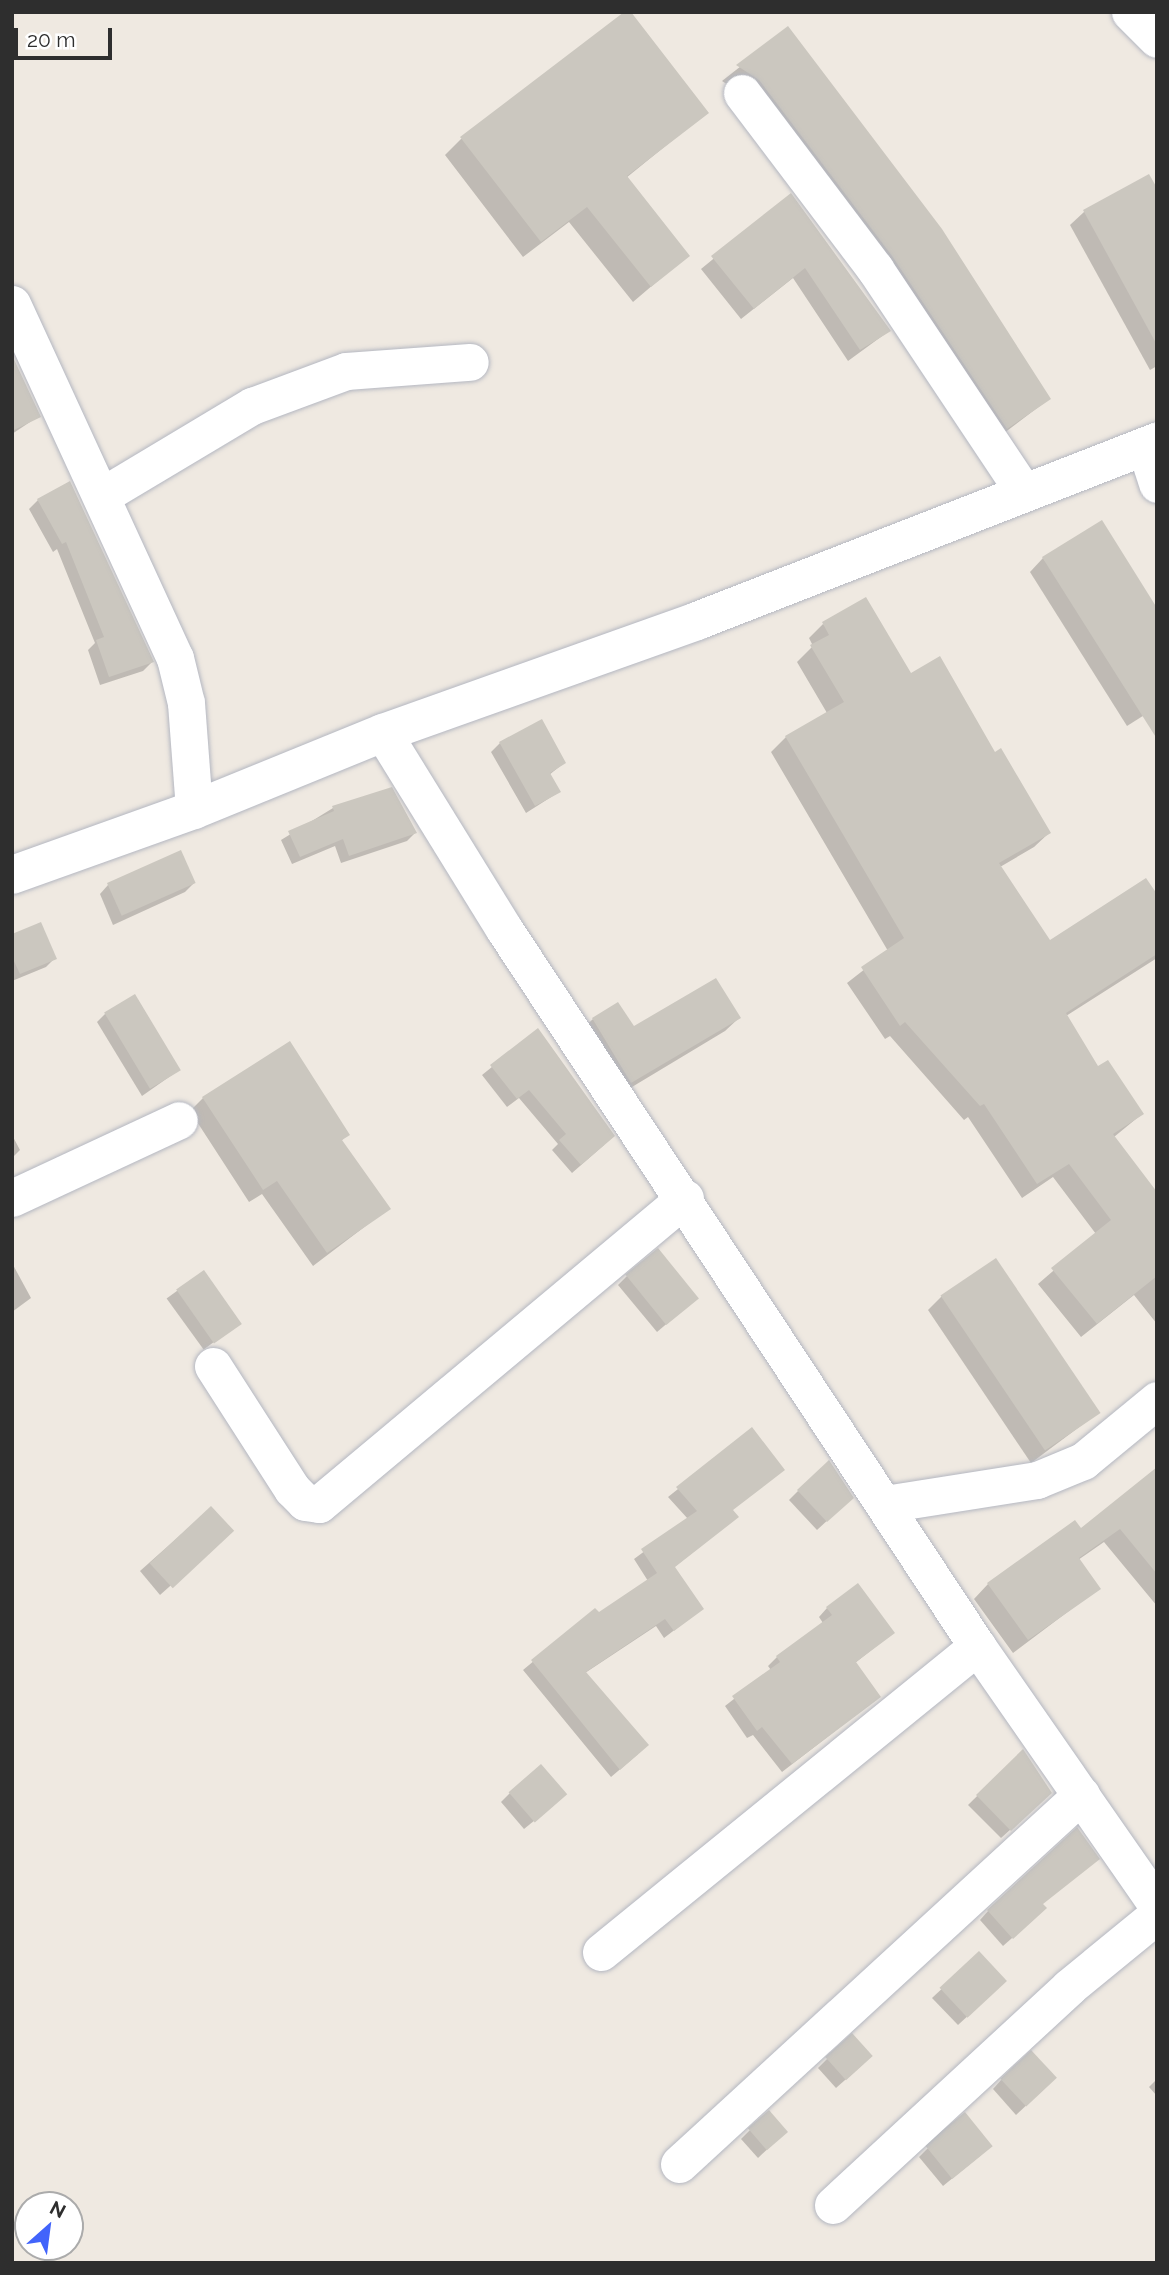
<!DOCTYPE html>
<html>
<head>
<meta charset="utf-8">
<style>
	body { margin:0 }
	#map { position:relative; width:1169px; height:2275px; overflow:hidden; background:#efe9e1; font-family:Raleway,sans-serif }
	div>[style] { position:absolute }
	.shadow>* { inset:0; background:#0003; transform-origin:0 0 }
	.building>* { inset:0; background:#cbc7bf; transform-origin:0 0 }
	.roads { filter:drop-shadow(0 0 2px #b4b7c1) drop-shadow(0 0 2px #b4b7c1) }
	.street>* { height:37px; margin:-18.5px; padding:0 18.5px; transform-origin:18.5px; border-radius:18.5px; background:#fff }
	.secondary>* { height:38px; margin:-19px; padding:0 19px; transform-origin:19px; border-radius:19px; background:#fff }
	span { translate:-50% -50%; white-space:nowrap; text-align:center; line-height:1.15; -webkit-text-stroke:6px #fff; paint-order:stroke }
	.frame { position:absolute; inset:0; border:14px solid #2e2e2e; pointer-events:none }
	.north { position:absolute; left:14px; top:2191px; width:70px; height:70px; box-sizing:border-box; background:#fff; border:2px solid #ababab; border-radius:50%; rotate:28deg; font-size:19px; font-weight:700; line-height:28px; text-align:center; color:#2e2e2e }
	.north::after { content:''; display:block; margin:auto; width:24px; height:32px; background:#4264fb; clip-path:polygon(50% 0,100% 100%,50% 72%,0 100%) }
	.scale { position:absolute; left:14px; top:28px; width:98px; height:32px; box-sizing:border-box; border:4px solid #2e2e2e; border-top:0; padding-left:9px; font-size:21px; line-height:24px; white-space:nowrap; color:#2e2e2e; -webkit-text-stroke:5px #fff; paint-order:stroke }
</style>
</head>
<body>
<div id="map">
	<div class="shadow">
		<div style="clip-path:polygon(788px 29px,1049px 399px,991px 443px,744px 95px,722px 81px)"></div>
		<div style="clip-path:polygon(706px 113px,626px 178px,688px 255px,633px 302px,569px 222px,523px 257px,445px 155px,461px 139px)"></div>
		<div style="clip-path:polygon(1149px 177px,1157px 191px,1157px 366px,1150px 370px,1070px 225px,1084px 212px)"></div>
		<div style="clip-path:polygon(791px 195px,889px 331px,848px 361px,793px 278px,741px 319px,701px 269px)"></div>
		<div style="clip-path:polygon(12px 382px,39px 416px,12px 434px)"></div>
		<div style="clip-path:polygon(38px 500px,152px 662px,143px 671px,100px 685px,88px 650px,95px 643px,57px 549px,53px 552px,29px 509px)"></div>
		<div style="clip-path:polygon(1043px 558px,1157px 707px,1127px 726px,1030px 572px)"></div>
		<div style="clip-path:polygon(823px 624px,910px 675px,995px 754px,1049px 833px,1034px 847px,1000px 867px,1050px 942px,1157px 897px,1157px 958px,1066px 1016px,1098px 1069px,1142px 1114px,1114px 1137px,1157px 1194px,1157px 1324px,1134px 1295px,1081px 1337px,1038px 1284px,1096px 1234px,1053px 1177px,1022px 1198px,968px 1117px,964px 1120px,890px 1036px,885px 1039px,847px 983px,888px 951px,771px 752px,786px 737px,827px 713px,797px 662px,813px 646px,809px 638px)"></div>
		<div style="clip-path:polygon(500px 743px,564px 763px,549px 775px,559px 792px,526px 813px,491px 752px)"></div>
		<div style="clip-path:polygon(333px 808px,415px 833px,407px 841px,341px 863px,335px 846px,292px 864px,281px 840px)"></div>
		<div style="clip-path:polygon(194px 883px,185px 892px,113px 925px,100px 894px,108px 885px)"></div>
		<div style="clip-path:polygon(12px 936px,55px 958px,46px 967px,12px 981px)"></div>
		<div style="clip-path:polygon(106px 1013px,179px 1070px,142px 1096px,97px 1022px)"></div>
		<div style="clip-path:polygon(739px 1018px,725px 1031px,617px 1096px,579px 1032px,593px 1019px,633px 1029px)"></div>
		<div style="clip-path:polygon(538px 1030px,604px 1145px,572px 1173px,552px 1150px,558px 1144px,519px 1098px,507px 1107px,482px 1075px)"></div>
		<div style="clip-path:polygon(203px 1098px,348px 1134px,341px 1141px,388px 1209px,313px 1266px,262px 1194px,249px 1202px,190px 1111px)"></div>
		<div style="clip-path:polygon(12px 1135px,20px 1150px,12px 1158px)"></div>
		<div style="clip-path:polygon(12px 1263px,31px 1298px,12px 1312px)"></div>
		<div style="left:203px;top:1272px;width:63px;height:45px;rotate:54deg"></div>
		<div style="clip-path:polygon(627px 1276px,697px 1298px,657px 1332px,618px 1285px)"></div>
		<div style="clip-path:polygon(942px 1296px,1098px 1413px,1031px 1463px,928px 1310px)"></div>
		<div style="clip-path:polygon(752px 1430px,731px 1511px,737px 1517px,673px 1568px,702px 1609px,664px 1638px,656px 1626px,585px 1673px,638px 1754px,611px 1777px,523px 1670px,595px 1610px,599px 1614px,648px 1581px,634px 1559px,688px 1519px,668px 1497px)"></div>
		<div style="clip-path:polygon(1157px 1469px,1157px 1606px,1104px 1542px,1078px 1560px,1098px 1589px,1013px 1653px,974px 1599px,988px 1584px,1080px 1531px)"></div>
		<div style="clip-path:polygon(798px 1491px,843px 1506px,817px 1530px,789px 1500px)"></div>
		<div style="clip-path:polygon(211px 1508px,222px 1540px,160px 1595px,140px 1571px)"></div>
		<div style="clip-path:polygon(827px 1608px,893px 1633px,855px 1663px,879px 1697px,782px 1772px,753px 1735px,747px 1738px,725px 1706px,771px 1670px,768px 1666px,777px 1657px,823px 1623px,819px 1617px)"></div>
		<div style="clip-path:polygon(1023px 1751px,1041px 1802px,1001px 1838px,968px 1805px)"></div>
		<div style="clip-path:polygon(510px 1793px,556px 1803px,524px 1829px,501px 1802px)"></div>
		<div style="clip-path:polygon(1042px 1905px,1036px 1917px,1003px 1946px,980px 1920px,988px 1911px)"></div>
		<div style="clip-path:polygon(979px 1954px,996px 1990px,958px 2025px,932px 1998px)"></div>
		<div style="clip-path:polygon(827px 2059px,862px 2065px,836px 2088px,818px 2068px)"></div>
		<div style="clip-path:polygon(1157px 2079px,1157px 2096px,1149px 2087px)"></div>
		<div style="clip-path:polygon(1001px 2080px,1046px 2087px,1016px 2115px,993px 2089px)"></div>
		<div style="clip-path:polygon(750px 2130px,777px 2140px,758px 2158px,741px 2139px)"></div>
		<div style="clip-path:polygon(928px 2148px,981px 2155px,943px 2186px,919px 2157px)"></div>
	</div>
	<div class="building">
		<div style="clip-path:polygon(624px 12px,631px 12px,709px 113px,627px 176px,690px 256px,651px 287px,587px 207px,541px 242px,460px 137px)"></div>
		<div style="clip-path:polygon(788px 26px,942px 229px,1051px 399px,1007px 429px,892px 256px,759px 80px,736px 65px)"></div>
		<div style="clip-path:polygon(1149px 174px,1157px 188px,1157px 345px,1083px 210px)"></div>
		<div style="clip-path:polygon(791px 193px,891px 331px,860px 350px,805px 268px,754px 309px,711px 256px)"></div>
		<div style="clip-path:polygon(12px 355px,41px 417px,12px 431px)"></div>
		<div style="clip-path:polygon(70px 481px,154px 662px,109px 677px,96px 640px,104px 637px,66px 542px,62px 544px,37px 499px)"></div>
		<div style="clip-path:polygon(1102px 520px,1157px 608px,1157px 739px,1042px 557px)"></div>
		<div style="clip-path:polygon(866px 597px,911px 673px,940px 656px,995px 752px,1001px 748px,1051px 833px,999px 863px,1050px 940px,1146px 878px,1157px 894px,1157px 954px,1066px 1013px,1098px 1066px,1108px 1060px,1144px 1114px,1113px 1134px,1157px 1192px,1157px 1276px,1097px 1324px,1051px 1268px,1111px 1220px,1069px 1164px,1037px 1184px,984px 1104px,980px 1106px,905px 1022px,900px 1026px,861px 967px,904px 938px,785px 736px,844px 702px,810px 645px,829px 635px,822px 622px)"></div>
		<div style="clip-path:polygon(542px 719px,566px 763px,550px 773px,561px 792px,535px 806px,499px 742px)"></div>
		<div style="clip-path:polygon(392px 787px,417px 833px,349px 856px,343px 839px,300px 857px,288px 831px,334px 811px,332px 806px)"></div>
		<div style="left:181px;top:850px;width:36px;height:81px;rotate:66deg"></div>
		<div style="clip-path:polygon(41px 922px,57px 959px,20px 974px,12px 957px,12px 934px)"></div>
		<div style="clip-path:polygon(716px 978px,741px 1018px,631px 1083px,592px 1018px,618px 1002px,634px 1026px)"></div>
		<div style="left:135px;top:994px;width:89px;height:36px;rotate:59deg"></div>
		<div style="clip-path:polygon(538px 1028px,615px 1136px,581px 1165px,559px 1140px,566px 1134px,529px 1090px,517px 1099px,490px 1065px)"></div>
		<div style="clip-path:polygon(290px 1041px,350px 1135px,342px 1140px,391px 1209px,327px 1253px,277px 1181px,263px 1190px,202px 1097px)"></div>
		<div style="left:658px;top:1248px;width:65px;height:42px;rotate:51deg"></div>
		<div style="left:996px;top:1258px;width:187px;height:67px;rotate:56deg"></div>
		<div style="left:204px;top:1270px;width:66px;height:34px;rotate:55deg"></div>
		<div style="clip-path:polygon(752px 1427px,785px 1470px,733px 1510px,739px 1517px,675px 1567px,704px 1609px,674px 1631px,665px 1619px,586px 1672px,649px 1745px,620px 1770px,531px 1660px,595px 1608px,599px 1612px,657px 1573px,641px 1549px,697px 1511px,676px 1487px)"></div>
		<div style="clip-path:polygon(829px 1460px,854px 1498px,827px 1522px,797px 1490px)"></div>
		<div style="clip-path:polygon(1157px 1467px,1157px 1574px,1120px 1529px,1079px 1558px,1101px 1589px,1028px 1640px,987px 1583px,1075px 1520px,1081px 1528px)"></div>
		<div style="left:211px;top:1506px;width:34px;height:84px;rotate:47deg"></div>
		<div style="clip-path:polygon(858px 1583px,895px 1633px,856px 1662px,881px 1697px,792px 1764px,762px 1727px,757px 1731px,732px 1696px,780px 1662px,776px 1656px,832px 1615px,826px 1607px)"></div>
		<div style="clip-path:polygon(1023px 1749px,1052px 1793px,1011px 1831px,976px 1795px)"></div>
		<div style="left:541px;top:1764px;width:40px;height:43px;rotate:49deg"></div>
		<div style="clip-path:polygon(1077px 1827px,1100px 1859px,1043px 1904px,1047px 1908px,1013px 1939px,987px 1910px)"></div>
		<div style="left:979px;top:1951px;width:41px;height:54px;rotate:47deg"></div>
		<div style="left:852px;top:2033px;width:31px;height:36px;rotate:48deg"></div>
		<div style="left:1031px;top:2050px;width:38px;height:42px;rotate:47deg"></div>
		<div style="left:769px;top:2110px;width:29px;height:28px;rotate:49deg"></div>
		<div style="left:965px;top:2112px;width:44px;height:52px;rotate:51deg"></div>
	</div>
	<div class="roads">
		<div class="street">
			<div style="left:1130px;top:12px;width:38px;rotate:45deg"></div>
			<div style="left:742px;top:93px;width:221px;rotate:52.9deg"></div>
			<div style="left:875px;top:269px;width:267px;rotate:56.3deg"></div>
			<div style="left:12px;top:304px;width:390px;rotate:65.3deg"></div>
			<div style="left:175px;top:658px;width:46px;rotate:76.3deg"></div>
			<div style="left:186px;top:703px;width:107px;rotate:85.7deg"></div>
			<div style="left:1145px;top:446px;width:40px;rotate:72deg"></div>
			<div style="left:103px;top:495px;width:174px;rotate:-30.9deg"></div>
			<div style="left:252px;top:406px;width:100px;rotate:-20.4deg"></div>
			<div style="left:346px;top:371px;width:124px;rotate:-4.2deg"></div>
			<div style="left:383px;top:733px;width:230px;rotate:58.3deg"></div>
			<div style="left:504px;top:929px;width:859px;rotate:56.59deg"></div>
			<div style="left:977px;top:1646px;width:315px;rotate:55.2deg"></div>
			<div style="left:12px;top:1198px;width:184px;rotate:-25deg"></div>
			<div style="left:213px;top:1366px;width:146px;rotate:57.3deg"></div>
			<div style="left:292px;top:1489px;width:18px;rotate:45deg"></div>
			<div style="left:305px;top:1502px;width:14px;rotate:8deg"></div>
			<div style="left:319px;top:1504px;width:477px;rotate:-39.9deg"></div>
			<div style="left:885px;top:1504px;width:154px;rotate:-9deg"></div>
			<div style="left:1037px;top:1480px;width:50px;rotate:-22.4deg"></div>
			<div style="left:1083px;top:1461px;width:96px;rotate:-39.5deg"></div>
			<div style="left:601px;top:1952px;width:485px;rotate:-39.1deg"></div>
			<div style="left:679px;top:2164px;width:546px;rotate:-42.55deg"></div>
			<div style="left:833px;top:2205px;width:321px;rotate:-42.7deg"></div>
			<div style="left:1069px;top:1987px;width:114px;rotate:-39.3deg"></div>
		</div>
		<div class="secondary">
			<div style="left:12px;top:875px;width:193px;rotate:-19.7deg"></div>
			<div style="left:194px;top:810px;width:204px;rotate:-22.2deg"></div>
			<div style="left:383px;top:733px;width:333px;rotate:-19.6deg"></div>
			<div style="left:697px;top:621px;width:494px;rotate:-21.3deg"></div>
		</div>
	</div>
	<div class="frame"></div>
	<div class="north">N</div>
	<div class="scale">20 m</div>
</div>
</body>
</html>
